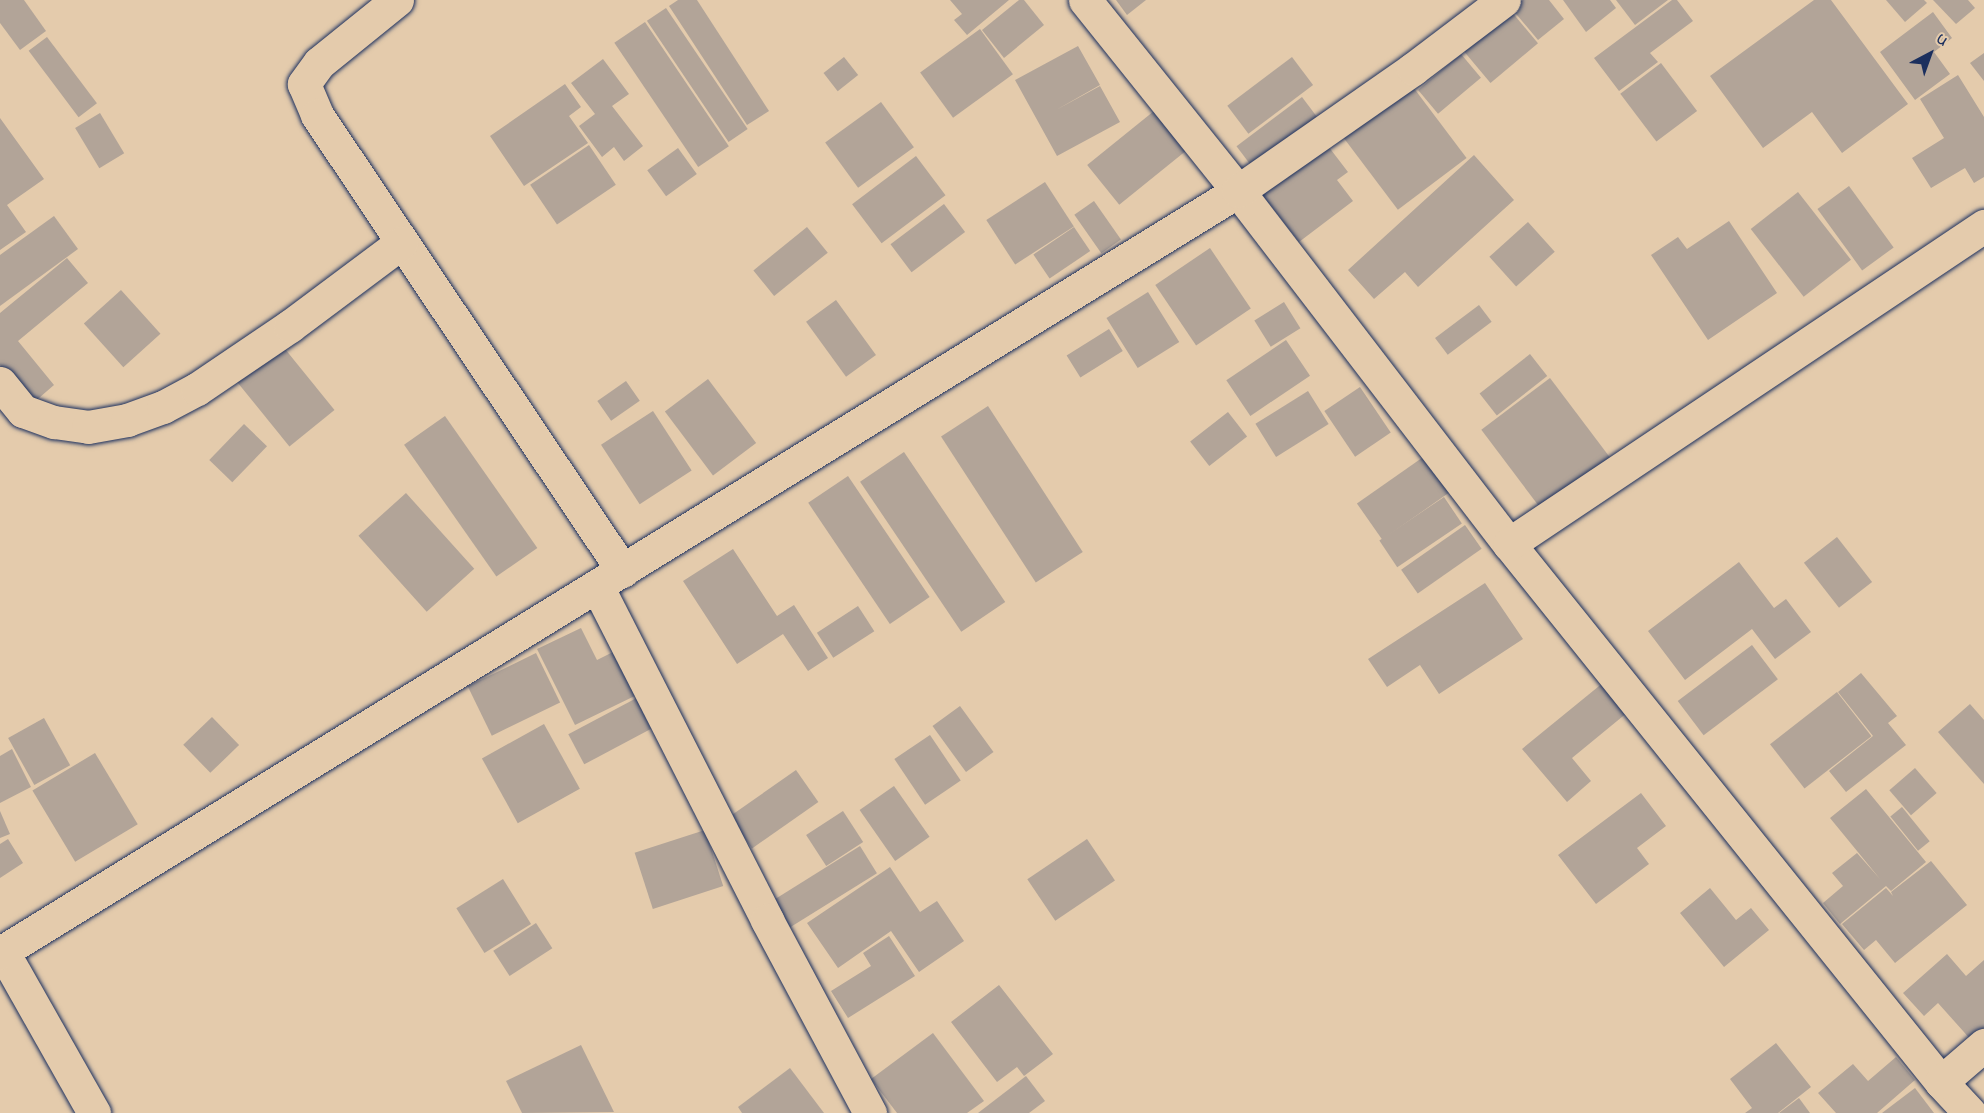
<!DOCTYPE html>
<html>
<head>
<meta charset="utf-8">
<style>
	body { margin:0 }
	#map { position:relative; width:1984px; height:1113px; overflow:hidden; background:#e4cbac; font-family:"Indie Flower",sans-serif }
	div>[style] { position:absolute }
	.building>* { inset:0; background:#b2a498; transform-origin:0 0 }
	.roads { filter:drop-shadow(0 0 2px #1b2f5e) drop-shadow(0 0 2px #1b2f5e) }
	.minor>* { height:33px; margin:-16.5px; padding:0 16.5px; transform-origin:16.5px; border-radius:16.5px; background:#e4cbac }
	span { translate:-50% -50%; white-space:nowrap; text-align:center; line-height:1.15; -webkit-text-stroke:4.5px #e4cbac; paint-order:stroke }
	.north { position:absolute; left:1900px; top:24px; width:60px; height:60px; -webkit-text-stroke:4px #e4cbac; paint-order:stroke; rotate:41deg; font-size:16px; font-weight:700; line-height:24px; text-align:center; color:#1b2f5e }
	.north::after { content:''; display:block; margin:auto; width:21px; height:27px; background:#1b2f5e; clip-path:polygon(50% 0,100% 100%,50% 72%,0 100%) }
</style>
</head>
<body>
<div id="map">
	<div class="building">
		<div style="clip-path:polygon(0 0,24px 0,46px 31px,20px 50px,0 23px)"></div>
		<div style="clip-path:polygon(678px 0,697px 0,769px 111px,747px 125px,669px 6px)"></div>
		<div style="clip-path:polygon(950px 0,1009px 0,967px 35px,954px 20px,962px 14px)"></div>
		<div style="clip-path:polygon(1019px 0,1024px 0,1044px 25px,1004px 58px,982px 30px)"></div>
		<div style="clip-path:polygon(1116px 0,1146px 0,1127px 15px)"></div>
		<div style="clip-path:polygon(1523px 0,1549px 0,1564px 19px,1538px 40px,1512px 9px)"></div>
		<div style="clip-path:polygon(1563px 0,1610px 0,1616px 8px,1586px 32px)"></div>
		<div style="clip-path:polygon(1616px 0,1668px 0,1635px 25px)"></div>
		<div style="clip-path:polygon(1672px 0,1677px 0,1693px 21px,1650px 53px,1658px 62px,1619px 91px,1594px 58px)"></div>
		<div style="clip-path:polygon(1814px 0,1831px 0,1908px 104px,1842px 153px,1812px 112px,1763px 148px,1710px 76px)"></div>
		<div style="clip-path:polygon(1886px 0,1924px 0,1927px 3px,1905px 22px)"></div>
		<div style="clip-path:polygon(1933px 0,1968px 0,1975px 8px,1956px 24px)"></div>
		<div style="left:666px;top:8px;width:146px;height:23px;rotate:56deg"></div>
		<div style="left:1511px;top:11px;width:42px;height:62px;rotate:50deg"></div>
		<div style="clip-path:polygon(1933px 12px,1952px 38px,1934px 52px,1950px 74px,1915px 100px,1880px 52px)"></div>
		<div style="left:645px;top:22px;width:150px;height:37px;rotate:56deg"></div>
		<div style="left:980px;top:29px;width:56px;height:74px;rotate:54deg"></div>
		<div style="left:47px;top:37px;width:83px;height:23px;rotate:53deg"></div>
		<div style="clip-path:polygon(1078px 46px,1100px 85px,1056px 110px,1100px 86px,1120px 122px,1057px 156px,1015px 80px)"></div>
		<div style="clip-path:polygon(1984px 53px,1984px 81px,1970px 63px)"></div>
		<div style="left:1461px;top:54px;width:31px;height:56px;rotate:50deg"></div>
		<div style="left:844px;top:57px;width:23px;height:26px;rotate:52deg"></div>
		<div style="left:1292px;top:57px;width:35px;height:81px;rotate:53deg"></div>
		<div style="clip-path:polygon(603px 59px,629px 94px,612px 106px,643px 146px,624px 161px,614px 147px,602px 157px,579px 126px,595px 114px,571px 83px)"></div>
		<div style="left:1661px;top:63px;width:60px;height:51px;rotate:53deg"></div>
		<div style="clip-path:polygon(1958px 75px,1984px 117px,1984px 177px,1974px 183px,1965px 168px,1931px 188px,1912px 158px,1944px 138px,1920px 99px)"></div>
		<div style="left:1410px;top:83px;width:94px;height:86px;rotate:53deg"></div>
		<div style="clip-path:polygon(565px 84px,581px 107px,569px 116px,588px 143px,524px 186px,490px 136px)"></div>
		<div style="left:1302px;top:97px;width:31px;height:82px;rotate:53deg"></div>
		<div style="left:881px;top:102px;width:56px;height:69px;rotate:54deg"></div>
		<div style="left:1154px;top:111px;width:51px;height:86px;rotate:51deg"></div>
		<div style="left:100px;top:113px;width:47px;height:29px;rotate:59deg"></div>
		<div style="clip-path:polygon(0 118px,44px 179px,7px 205px,26px 232px,0 250px)"></div>
		<div style="clip-path:polygon(1325px 142px,1348px 172px,1337px 180px,1353px 201px,1299px 242px,1260px 192px)"></div>
		<div style="left:589px;top:145px;width:48px;height:71px;rotate:56deg"></div>
		<div style="left:678px;top:148px;width:32px;height:38px;rotate:54deg"></div>
		<div style="clip-path:polygon(1474px 155px,1514px 200px,1418px 287px,1405px 272px,1374px 299px,1348px 270px)"></div>
		<div style="left:916px;top:156px;width:49px;height:80px;rotate:53deg"></div>
		<div style="left:1045px;top:182px;width:53px;height:70px;rotate:57deg"></div>
		<div style="left:1849px;top:186px;width:76px;height:39px;rotate:54deg"></div>
		<div style="left:1798px;top:192px;width:86px;height:60px;rotate:52deg"></div>
		<div style="left:1094px;top:201px;width:47px;height:24px;rotate:55deg"></div>
		<div style="left:944px;top:204px;width:35px;height:67px;rotate:53deg"></div>
		<div style="clip-path:polygon(54px 216px,78px 249px,0 306px,0 255px)"></div>
		<div style="clip-path:polygon(1729px 221px,1777px 293px,1708px 340px,1651px 255px,1678px 237px,1687px 249px)"></div>
		<div style="left:1528px;top:222px;width:40px;height:52px;rotate:48deg"></div>
		<div style="left:807px;top:227px;width:33px;height:69px;rotate:51deg"></div>
		<div style="left:1074px;top:227px;width:29px;height:49px;rotate:56deg"></div>
		<div style="left:1210px;top:248px;width:73px;height:66px;rotate:56deg"></div>
		<div style="clip-path:polygon(67px 258px,88px 283px,18px 341px,54px 385px,32px 404px,0 365px,0 313px)"></div>
		<div style="left:121px;top:290px;width:59px;height:50px;rotate:48deg"></div>
		<div style="left:1148px;top:292px;width:59px;height:49px;rotate:58deg"></div>
		<div style="left:836px;top:300px;width:68px;height:37px;rotate:54deg"></div>
		<div style="left:1284px;top:302px;width:31px;height:35px;rotate:58deg"></div>
		<div style="left:1479px;top:305px;width:21px;height:55px;rotate:53deg"></div>
		<div style="left:1109px;top:329px;width:26px;height:50px;rotate:58deg"></div>
		<div style="left:1286px;top:340px;width:43px;height:72px;rotate:56deg"></div>
		<div style="left:281px;top:344px;width:85px;height:58px;rotate:51deg"></div>
		<div style="left:1530px;top:354px;width:28px;height:64px;rotate:52deg"></div>
		<div style="left:1550px;top:378px;width:105px;height:86px;rotate:53deg"></div>
		<div style="left:708px;top:379px;width:80px;height:54px;rotate:53deg"></div>
		<div style="left:626px;top:381px;width:24px;height:35px;rotate:55deg"></div>
		<div style="left:1360px;top:387px;width:55px;height:43px;rotate:56deg"></div>
		<div style="left:1308px;top:391px;width:39px;height:62px;rotate:58deg"></div>
		<div style="left:988px;top:406px;width:174px;height:56px;rotate:57deg"></div>
		<div style="left:653px;top:411px;width:71px;height:62px;rotate:57deg"></div>
		<div style="left:1228px;top:412px;width:31px;height:48px;rotate:52deg"></div>
		<div style="left:445px;top:416px;width:161px;height:50px;rotate:55deg"></div>
		<div style="left:244px;top:424px;width:32px;height:50px;rotate:44deg"></div>
		<div style="left:904px;top:452px;width:181px;height:53px;rotate:56deg"></div>
		<div style="left:1429px;top:453px;width:44px;height:88px;rotate:55deg"></div>
		<div style="left:848px;top:476px;width:146px;height:48px;rotate:56deg"></div>
		<div style="left:406px;top:493px;width:102px;height:64px;rotate:48deg"></div>
		<div style="left:1444px;top:497px;width:32px;height:78px;rotate:56deg"></div>
		<div style="left:1465px;top:525px;width:29px;height:78px;rotate:55deg"></div>
		<div style="left:1837px;top:537px;width:57px;height:42px;rotate:52deg"></div>
		<div style="clip-path:polygon(733px 549px,777px 616px,794px 605px,828px 658px,808px 671px,783px 634px,737px 664px,683px 581px)"></div>
		<div style="clip-path:polygon(1739px 562px,1774px 608px,1786px 599px,1811px 632px,1775px 659px,1752px 629px,1685px 680px,1648px 631px)"></div>
		<div style="clip-path:polygon(1485px 583px,1523px 639px,1439px 694px,1420px 665px,1387px 687px,1368px 659px)"></div>
		<div style="left:858px;top:606px;width:30px;height:49px;rotate:57deg"></div>
		<div style="clip-path:polygon(581px 628px,597px 660px,625px 646px,647px 690px,575px 725px,537px 649px)"></div>
		<div style="left:1752px;top:645px;width:43px;height:93px;rotate:53deg"></div>
		<div style="left:536px;top:653px;width:55px;height:76px;rotate:64deg"></div>
		<div style="clip-path:polygon(1861px 673px,1897px 716px,1888px 723px,1906px 745px,1846px 792px,1829px 771px,1873px 736px,1838px 692px)"></div>
		<div style="clip-path:polygon(1604px 682px,1628px 712px,1572px 758px,1591px 781px,1567px 802px,1522px 749px)"></div>
		<div style="left:1837px;top:692px;width:56px;height:85px;rotate:52deg"></div>
		<div style="left:646px;top:693px;width:34px;height:88px;rotate:62deg"></div>
		<div style="clip-path:polygon(1970px 704px,1984px 720px,1984px 784px,1938px 732px)"></div>
		<div style="left:960px;top:706px;width:57px;height:34px;rotate:54deg"></div>
		<div style="left:212px;top:717px;width:39px;height:40px;rotate:46deg"></div>
		<div style="left:44px;top:718px;width:54px;height:41px;rotate:61deg"></div>
		<div style="left:544px;top:724px;width:74px;height:71px;rotate:61deg"></div>
		<div style="left:930px;top:735px;width:55px;height:43px;rotate:56deg"></div>
		<div style="clip-path:polygon(12px 749px,31px 787px,0 803px,0 756px)"></div>
		<div style="left:95px;top:753px;width:83px;height:73px;rotate:59deg"></div>
		<div style="left:1915px;top:768px;width:33px;height:34px;rotate:49deg"></div>
		<div style="left:796px;top:770px;width:39px;height:81px;rotate:55deg"></div>
		<div style="left:894px;top:786px;width:62px;height:42px;rotate:55deg"></div>
		<div style="clip-path:polygon(1866px 789px,1926px 862px,1891px 891px,1886px 886px,1840px 924px,1823px 903px,1843px 886px,1832px 873px,1857px 853px,1880px 879px,1830px 818px)"></div>
		<div style="clip-path:polygon(1641px 793px,1666px 826px,1637px 848px,1649px 864px,1596px 904px,1558px 855px)"></div>
		<div style="left:1902px;top:807px;width:44px;height:15px;rotate:51deg"></div>
		<div style="clip-path:polygon(0 811px,10px 834px,0 838px)"></div>
		<div style="left:843px;top:811px;width:37px;height:44px;rotate:57deg"></div>
		<div style="left:705px;top:830px;width:59px;height:74px;rotate:72deg"></div>
		<div style="clip-path:polygon(8px 839px,23px 863px,0 878px,0 844px)"></div>
		<div style="left:1087px;top:839px;width:50px;height:72px;rotate:56deg"></div>
		<div style="left:860px;top:846px;width:32px;height:107px;rotate:58deg"></div>
		<div style="clip-path:polygon(1931px 861px,1967px 905px,1895px 963px,1876px 940px,1864px 950px,1842px 924px,1886px 888px,1893px 896px,1891px 892px)"></div>
		<div style="clip-path:polygon(890px 867px,920px 912px,937px 901px,964px 941px,919px 972px,891px 931px,838px 968px,807px 923px)"></div>
		<div style="left:503px;top:879px;width:53px;height:55px;rotate:58deg"></div>
		<div style="clip-path:polygon(1710px 888px,1736px 920px,1751px 908px,1769px 930px,1724px 967px,1680px 913px)"></div>
		<div style="left:536px;top:923px;width:30px;height:51px;rotate:57deg"></div>
		<div style="clip-path:polygon(889px 936px,915px 976px,848px 1018px,831px 991px,871px 966px,863px 953px)"></div>
		<div style="clip-path:polygon(1947px 954px,1966px 976px,1984px 960px,1984px 1031px,1972px 1041px,1938px 1003px,1924px 1016px,1903px 993px)"></div>
		<div style="clip-path:polygon(999px 985px,1053px 1054px,1024px 1076px,1017px 1067px,997px 1082px,951px 1022px)"></div>
		<div style="clip-path:polygon(933px 1033px,984px 1101px,967px 1113px,897px 1113px,871px 1079px)"></div>
		<div style="clip-path:polygon(1776px 1043px,1811px 1087px,1778px 1113px,1745px 1113px,1752px 1108px,1730px 1079px)"></div>
		<div style="clip-path:polygon(581px 1045px,614px 1112px,522px 1113px,506px 1081px)"></div>
		<div style="clip-path:polygon(1896px 1057px,1915px 1080px,1877px 1113px,1836px 1113px,1818px 1093px,1853px 1064px,1868px 1081px)"></div>
		<div style="clip-path:polygon(790px 1068px,824px 1113px,742px 1113px,738px 1107px)"></div>
		<div style="clip-path:polygon(1026px 1076px,1045px 1101px,1029px 1113px,978px 1113px)"></div>
		<div style="clip-path:polygon(1915px 1088px,1934px 1113px,1882px 1113px)"></div>
		<div style="clip-path:polygon(1799px 1098px,1810px 1113px,1779px 1113px)"></div>
	</div>
	<div class="roads">
		<div class="minor">
			<div style="left:397px;top:0;width:100px;rotate:141.1deg"></div>
			<div style="left:319px;top:63px;width:26px;rotate:126deg"></div>
			<div style="left:304px;top:84px;width:34px;rotate:67deg"></div>
			<div style="left:317px;top:115px;width:549px;rotate:56.14deg"></div>
			<div style="left:1085px;top:0;width:245px;rotate:51.3deg"></div>
			<div style="left:1238px;top:191px;width:445px;rotate:52.5deg"></div>
			<div style="left:1509px;top:544px;width:690px;rotate:51.24deg"></div>
			<div style="left:1941px;top:1082px;width:42px;rotate:46.9deg"></div>
			<div style="left:0;top:383px;width:36px;rotate:51deg"></div>
			<div style="left:23px;top:411px;width:33px;rotate:20deg"></div>
			<div style="left:54px;top:422px;width:34px;rotate:8deg"></div>
			<div style="left:88px;top:427px;width:40px;rotate:-10deg"></div>
			<div style="left:127px;top:420px;width:38px;rotate:-20deg"></div>
			<div style="left:163px;top:407px;width:38px;rotate:-28deg"></div>
			<div style="left:197px;top:389px;width:112px;rotate:-34.1deg"></div>
			<div style="left:290px;top:326px;width:139px;rotate:-36.8deg"></div>
			<div style="left:1509px;top:544px;width:572px;rotate:-33.8deg"></div>
			<div style="left:597px;top:586px;width:375px;rotate:63deg"></div>
			<div style="left:767px;top:920px;width:219px;rotate:61.9deg"></div>
			<div style="left:3px;top:952px;width:185px;rotate:60.5deg"></div>
			<div style="left:0;top:953px;width:1454px;rotate:-31.61deg"></div>
			<div style="left:1238px;top:191px;width:213px;rotate:-34.9deg"></div>
			<div style="left:1413px;top:69px;width:114px;rotate:-37.2deg"></div>
			<div style="left:1941px;top:1082px;width:57px;rotate:-40.7deg"></div>
		</div>
	</div>
	<div class="north">U</div>
</div>
</body>
</html>
